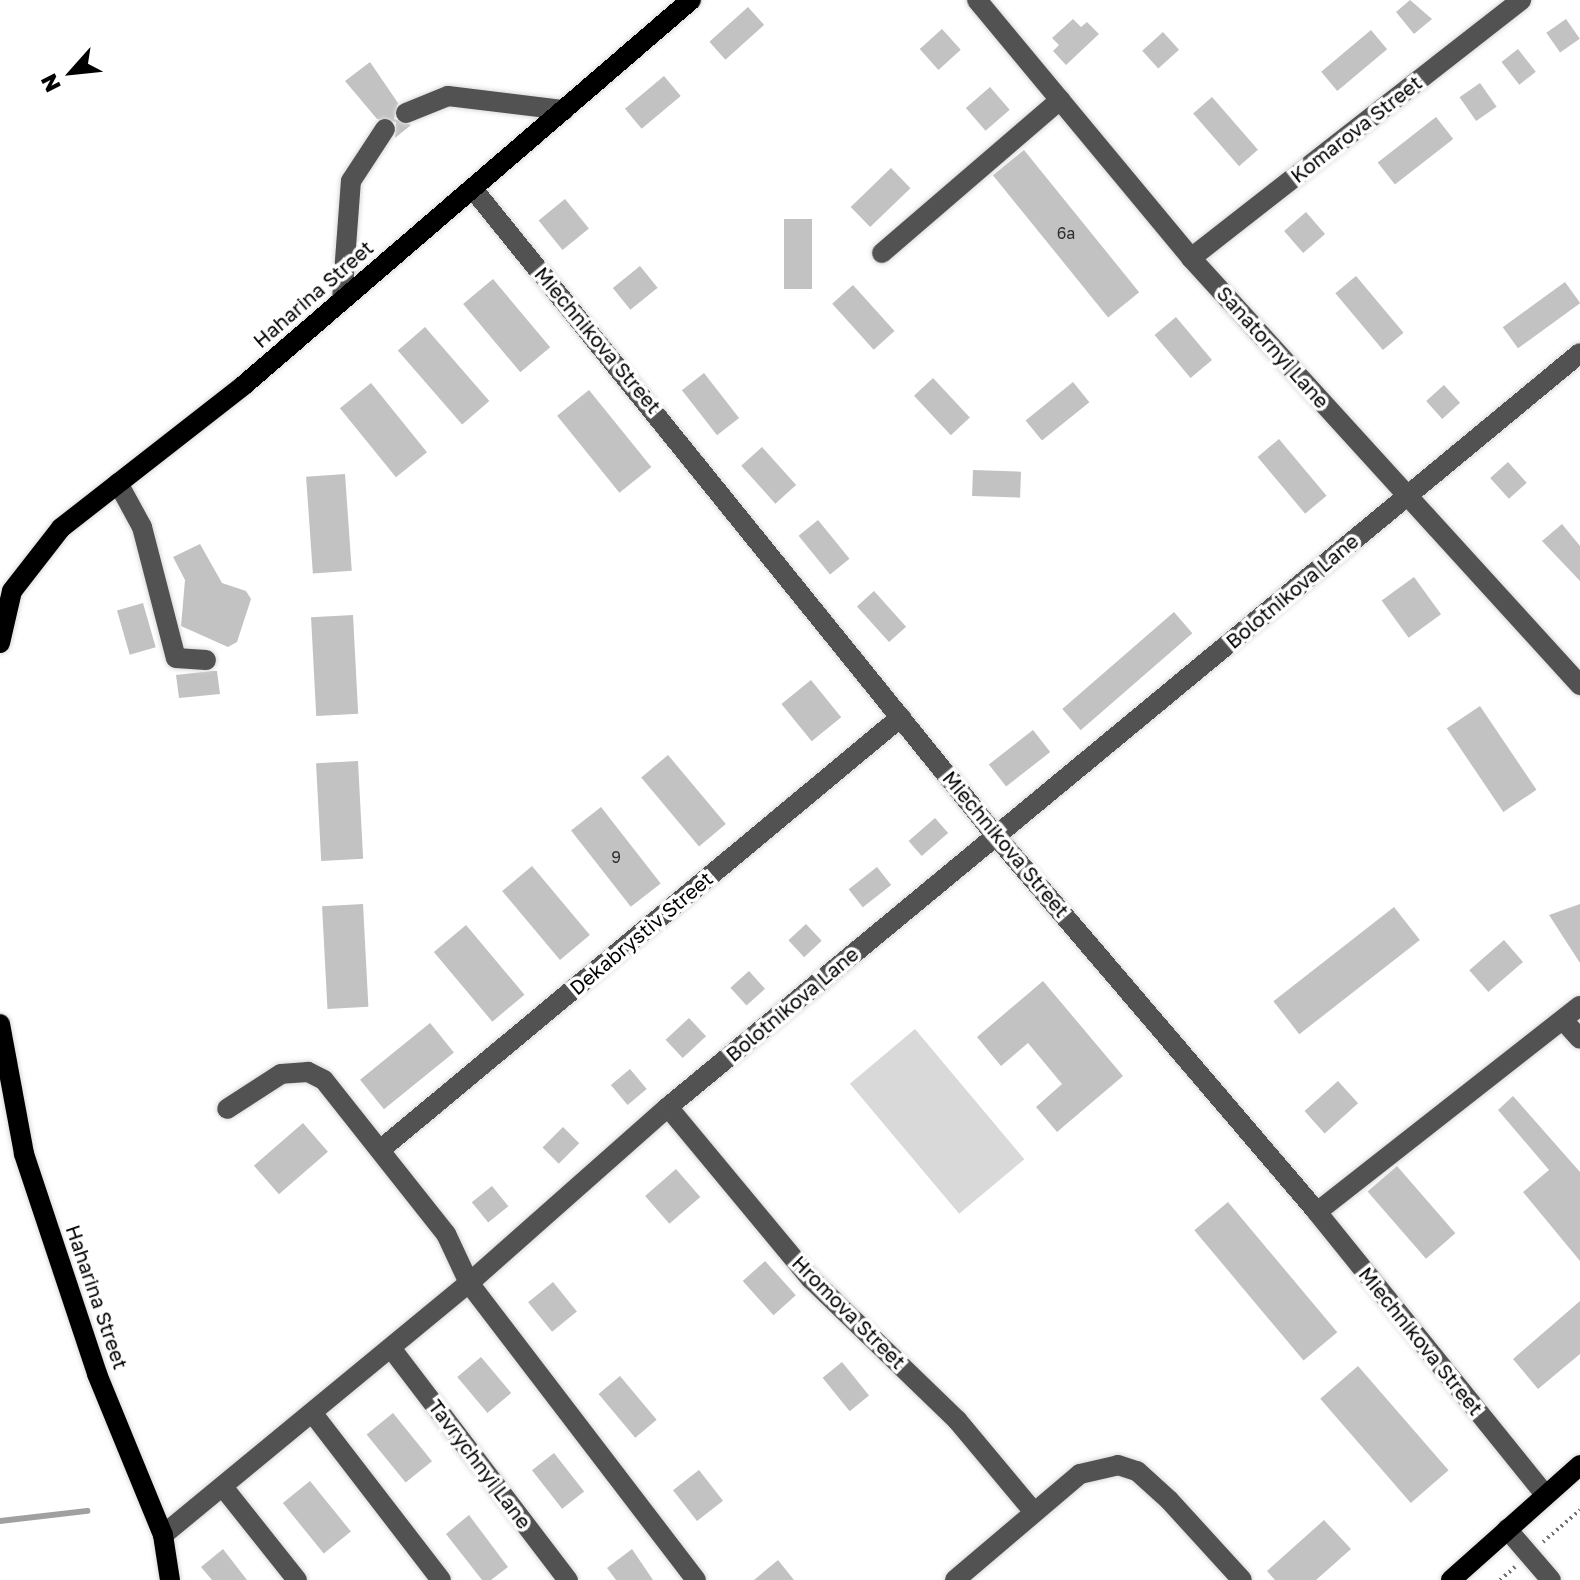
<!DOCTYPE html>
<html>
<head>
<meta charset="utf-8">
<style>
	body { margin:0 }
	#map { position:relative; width:1580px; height:1580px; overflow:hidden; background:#fff; font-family:"Golos Text",sans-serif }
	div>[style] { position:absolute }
	.green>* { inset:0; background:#d9d9d9; transform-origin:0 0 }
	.stream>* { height:6px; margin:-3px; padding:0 3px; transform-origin:3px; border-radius:3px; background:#a0a0a0 }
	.building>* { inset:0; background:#c2c2c2; transform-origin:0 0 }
	.path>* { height:4px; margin-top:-2px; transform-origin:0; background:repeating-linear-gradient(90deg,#747474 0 2px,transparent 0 6px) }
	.roads { filter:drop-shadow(0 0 2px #dbdbdb) drop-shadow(0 0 2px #dbdbdb) }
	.minor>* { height:20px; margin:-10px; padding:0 10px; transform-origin:10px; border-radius:10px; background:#525252 }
	.major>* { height:20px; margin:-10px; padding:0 10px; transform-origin:10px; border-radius:10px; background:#000 }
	span { translate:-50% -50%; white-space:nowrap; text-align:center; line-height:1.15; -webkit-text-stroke:7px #fff; paint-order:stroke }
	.number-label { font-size:16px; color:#303030 }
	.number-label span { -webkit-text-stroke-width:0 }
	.street-label { font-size:20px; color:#000 }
	.north { position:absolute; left:32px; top:32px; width:80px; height:80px; -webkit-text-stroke:6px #fff; paint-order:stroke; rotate:243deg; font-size:22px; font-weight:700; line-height:32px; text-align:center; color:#000 }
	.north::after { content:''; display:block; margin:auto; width:28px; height:36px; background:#000; clip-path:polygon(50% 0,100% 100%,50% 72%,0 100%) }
</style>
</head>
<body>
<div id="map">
	<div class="green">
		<div style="left:915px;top:1029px;width:170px;height:85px;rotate:50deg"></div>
	</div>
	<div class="stream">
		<div style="left:0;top:1521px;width:88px;rotate:-6.6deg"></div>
	</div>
	<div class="building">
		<div style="clip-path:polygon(1410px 0,1432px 19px,1414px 34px,1396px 12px)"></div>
		<div style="left:748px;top:7px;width:24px;height:52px;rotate:48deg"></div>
		<div style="clip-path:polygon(1073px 19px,1081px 27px,1087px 22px,1099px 34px,1066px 65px,1053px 51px,1059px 45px,1052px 38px)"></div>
		<div style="left:1566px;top:19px;width:24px;height:24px;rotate:55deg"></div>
		<div style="left:942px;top:29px;width:28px;height:30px;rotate:48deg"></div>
		<div style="left:1371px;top:30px;width:25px;height:65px;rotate:50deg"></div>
		<div style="left:1163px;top:32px;width:24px;height:28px;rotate:48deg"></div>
		<div style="left:1518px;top:49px;width:29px;height:21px;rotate:52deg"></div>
		<div style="clip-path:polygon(370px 62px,398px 103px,394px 119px,411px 125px,395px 138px,396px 122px,377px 119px,345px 81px)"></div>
		<div style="left:664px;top:76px;width:26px;height:51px;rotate:50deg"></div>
		<div style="left:1480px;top:83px;width:29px;height:25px;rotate:55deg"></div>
		<div style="left:990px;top:87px;width:30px;height:32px;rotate:49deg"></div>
		<div style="left:1212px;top:97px;width:70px;height:25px;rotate:49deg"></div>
		<div style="left:1436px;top:117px;width:28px;height:74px;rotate:52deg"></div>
		<div style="left:1024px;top:150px;width:183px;height:40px;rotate:51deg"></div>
		<div style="left:891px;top:168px;width:28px;height:56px;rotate:46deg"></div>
		<div style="left:565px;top:199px;width:38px;height:34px;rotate:51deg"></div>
		<div style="left:1306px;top:212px;width:29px;height:29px;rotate:49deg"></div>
		<div style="left:784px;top:219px;width:28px;height:70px"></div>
		<div style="left:640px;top:266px;width:28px;height:35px;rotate:51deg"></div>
		<div style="left:1356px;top:276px;width:74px;height:27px;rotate:50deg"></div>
		<div style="left:493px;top:279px;width:89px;height:39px;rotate:50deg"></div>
		<div style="left:1565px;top:282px;width:26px;height:77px;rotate:54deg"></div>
		<div style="left:853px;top:285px;width:62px;height:28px;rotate:48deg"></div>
		<div style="left:1176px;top:317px;width:56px;height:28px;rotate:50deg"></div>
		<div style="left:425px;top:327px;width:98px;height:36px;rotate:49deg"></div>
		<div style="left:704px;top:373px;width:57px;height:28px;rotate:52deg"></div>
		<div style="left:933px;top:378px;width:54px;height:26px;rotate:47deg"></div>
		<div style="left:1073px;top:382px;width:26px;height:61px;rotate:51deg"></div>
		<div style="left:371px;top:383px;width:89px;height:40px;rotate:51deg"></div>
		<div style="left:1444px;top:385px;width:24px;height:24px;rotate:48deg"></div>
		<div style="left:589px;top:390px;width:99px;height:41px;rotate:51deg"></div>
		<div style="left:1279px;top:439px;width:74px;height:28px;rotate:50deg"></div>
		<div style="left:762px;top:447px;width:51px;height:28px;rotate:48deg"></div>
		<div style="left:1508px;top:462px;width:28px;height:24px;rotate:48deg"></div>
		<div style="left:973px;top:470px;width:48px;height:26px;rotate:2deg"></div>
		<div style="left:345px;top:474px;width:97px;height:39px;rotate:86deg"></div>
		<div style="left:818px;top:520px;width:50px;height:25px;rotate:51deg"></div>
		<div style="clip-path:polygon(1562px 524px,1580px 546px,1580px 581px,1542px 541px)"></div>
		<div style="clip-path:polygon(200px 544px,222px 583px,246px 591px,251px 599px,237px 642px,228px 647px,181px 626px,185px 580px,173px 557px)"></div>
		<div style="left:1414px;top:577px;width:46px;height:40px;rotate:54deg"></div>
		<div style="left:874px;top:591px;width:48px;height:23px;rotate:48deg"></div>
		<div style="left:143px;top:603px;width:46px;height:27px;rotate:74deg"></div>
		<div style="left:1174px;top:612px;width:28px;height:148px;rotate:49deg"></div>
		<div style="left:353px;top:615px;width:99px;height:42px;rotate:87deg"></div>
		<div style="clip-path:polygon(212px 671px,217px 671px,220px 694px,179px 698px,176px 675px)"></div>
		<div style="left:811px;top:680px;width:48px;height:38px;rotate:51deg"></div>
		<div style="left:1480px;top:706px;width:101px;height:40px;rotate:56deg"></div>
		<div style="left:1033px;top:730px;width:28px;height:56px;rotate:52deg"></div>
		<div style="left:668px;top:755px;width:90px;height:35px;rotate:50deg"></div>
		<div style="left:358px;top:761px;width:98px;height:42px;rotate:87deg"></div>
		<div style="left:601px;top:807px;width:97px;height:38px;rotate:52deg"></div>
		<div style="left:935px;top:818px;width:20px;height:35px;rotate:49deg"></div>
		<div style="left:532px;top:866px;width:90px;height:39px;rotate:50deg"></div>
		<div style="left:877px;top:867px;width:23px;height:36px;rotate:52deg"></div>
		<div style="left:363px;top:904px;width:103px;height:41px;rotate:87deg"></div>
		<div style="clip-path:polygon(1580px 904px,1580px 963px,1549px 915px)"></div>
		<div style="left:1394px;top:907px;width:42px;height:153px;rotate:52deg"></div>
		<div style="left:806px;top:924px;width:23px;height:24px;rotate:47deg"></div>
		<div style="left:466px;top:925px;width:91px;height:42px;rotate:50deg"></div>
		<div style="left:1504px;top:940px;width:29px;height:46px;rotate:49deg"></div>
		<div style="left:749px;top:971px;width:24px;height:25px;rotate:48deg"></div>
		<div style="clip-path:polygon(1043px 981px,1123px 1076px,1057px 1132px,1036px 1107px,1062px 1084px,1028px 1043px,1001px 1066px,977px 1037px)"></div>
		<div style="left:689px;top:1018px;width:25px;height:32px;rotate:47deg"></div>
		<div style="left:430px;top:1023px;width:38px;height:90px;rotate:51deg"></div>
		<div style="left:630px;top:1069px;width:26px;height:25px;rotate:50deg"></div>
		<div style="left:1338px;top:1081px;width:30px;height:45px;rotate:48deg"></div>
		<div style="clip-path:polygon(1513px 1096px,1580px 1172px,1580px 1261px,1523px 1192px,1549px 1170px,1498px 1110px)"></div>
		<div style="left:303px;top:1123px;width:38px;height:65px;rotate:49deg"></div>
		<div style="left:563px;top:1127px;width:23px;height:29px;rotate:45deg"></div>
		<div style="left:1397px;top:1166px;width:89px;height:39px;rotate:49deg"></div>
		<div style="left:676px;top:1169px;width:37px;height:41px;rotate:49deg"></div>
		<div style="left:492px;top:1186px;width:26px;height:26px;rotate:51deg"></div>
		<div style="left:1228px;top:1202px;width:170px;height:44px;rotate:50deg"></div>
		<div style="left:765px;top:1261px;width:46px;height:30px;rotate:48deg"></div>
		<div style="left:553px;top:1282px;width:38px;height:32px;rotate:51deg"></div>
		<div style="clip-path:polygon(1580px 1301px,1580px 1354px,1538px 1389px,1513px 1359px)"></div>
		<div style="left:481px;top:1357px;width:47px;height:31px;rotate:50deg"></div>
		<div style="left:842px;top:1362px;width:43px;height:25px;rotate:51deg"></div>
		<div style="left:1358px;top:1366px;width:138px;height:50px;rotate:49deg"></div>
		<div style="left:620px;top:1376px;width:57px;height:28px;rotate:50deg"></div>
		<div style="left:393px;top:1413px;width:62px;height:34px;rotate:51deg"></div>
		<div style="left:554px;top:1453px;width:49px;height:28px;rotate:52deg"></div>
		<div style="left:699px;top:1470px;width:39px;height:33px;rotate:52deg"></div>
		<div style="left:310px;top:1481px;width:65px;height:35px;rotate:51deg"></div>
		<div style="clip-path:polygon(469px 1515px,508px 1567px,491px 1580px,482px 1580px,446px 1534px)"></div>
		<div style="clip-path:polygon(1324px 1520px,1351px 1549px,1316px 1580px,1275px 1580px,1267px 1571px)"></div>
		<div style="clip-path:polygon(223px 1549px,247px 1580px,212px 1580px,201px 1567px)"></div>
		<div style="clip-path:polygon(632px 1549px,653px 1580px,616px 1580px,607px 1568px)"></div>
		<div style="clip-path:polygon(778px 1560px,794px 1580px,754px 1580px)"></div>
	</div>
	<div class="path">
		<div style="left:1543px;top:1542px;width:49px;rotate:-40.9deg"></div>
		<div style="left:1500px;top:1580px;width:20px;rotate:-41deg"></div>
	</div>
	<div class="roads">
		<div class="minor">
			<div style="left:977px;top:0;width:335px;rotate:50.3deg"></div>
			<div style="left:1191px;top:258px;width:578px;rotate:47.67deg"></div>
			<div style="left:406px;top:113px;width:45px;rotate:-22deg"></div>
			<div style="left:448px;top:96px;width:117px;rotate:6.9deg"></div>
			<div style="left:473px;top:189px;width:832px;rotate:51.05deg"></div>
			<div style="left:996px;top:836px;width:494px;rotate:49.5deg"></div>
			<div style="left:1317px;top:1212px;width:363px;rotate:51.1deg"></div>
			<div style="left:882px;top:253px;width:235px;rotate:-40.7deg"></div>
			<div style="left:1191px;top:258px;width:419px;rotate:-38deg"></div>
			<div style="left:342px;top:300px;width:119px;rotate:-85.7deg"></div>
			<div style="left:351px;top:181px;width:62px;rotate:-56.8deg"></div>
			<div style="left:118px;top:483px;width:50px;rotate:61.4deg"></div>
			<div style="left:142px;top:527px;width:135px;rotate:75.5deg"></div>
			<div style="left:176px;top:658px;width:30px;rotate:4deg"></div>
			<div style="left:1563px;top:1020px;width:25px;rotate:48deg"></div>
			<div style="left:668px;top:1107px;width:224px;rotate:50.3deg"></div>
			<div style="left:811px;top:1279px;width:203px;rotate:44deg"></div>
			<div style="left:957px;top:1420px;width:120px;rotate:50.1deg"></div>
			<div style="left:380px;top:1150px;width:677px;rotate:-39.73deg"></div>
			<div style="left:1317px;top:1212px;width:334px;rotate:-38.1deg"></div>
			<div style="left:391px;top:1348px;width:292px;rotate:52.7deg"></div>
			<div style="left:314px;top:1415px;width:208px;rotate:52.4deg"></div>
			<div style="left:223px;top:1487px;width:119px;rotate:51.5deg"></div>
			<div style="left:1507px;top:1529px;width:67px;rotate:49.2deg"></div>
			<div style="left:163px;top:1535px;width:396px;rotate:-39.5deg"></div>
			<div style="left:469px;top:1283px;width:54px;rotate:-115.1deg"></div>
			<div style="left:446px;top:1234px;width:196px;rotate:-128.4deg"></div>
			<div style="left:324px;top:1080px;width:18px;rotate:-153deg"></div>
			<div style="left:308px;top:1072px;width:27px;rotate:176deg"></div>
			<div style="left:281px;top:1074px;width:64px;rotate:147.1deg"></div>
			<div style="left:696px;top:1580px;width:374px;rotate:-127.4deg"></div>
			<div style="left:469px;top:1283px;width:266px;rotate:-41.5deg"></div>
			<div style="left:668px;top:1107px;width:1183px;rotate:-39.58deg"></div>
			<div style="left:955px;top:1580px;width:164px;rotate:-40.3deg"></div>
			<div style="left:1080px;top:1474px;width:39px;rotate:-13deg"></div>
			<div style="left:1118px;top:1465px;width:20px;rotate:18deg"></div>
			<div style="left:1137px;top:1471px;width:43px;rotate:42.2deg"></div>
			<div style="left:1169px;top:1500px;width:108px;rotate:47.6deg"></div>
		</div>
		<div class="major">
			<div style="left:0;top:643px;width:53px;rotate:-77deg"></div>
			<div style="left:12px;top:591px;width:80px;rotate:-52.1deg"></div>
			<div style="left:61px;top:528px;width:232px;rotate:-38deg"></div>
			<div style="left:244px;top:385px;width:590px;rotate:-40.74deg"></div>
			<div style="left:0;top:1024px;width:132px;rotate:79.5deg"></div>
			<div style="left:24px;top:1154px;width:232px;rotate:71.6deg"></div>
			<div style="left:97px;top:1374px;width:174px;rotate:67.7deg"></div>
			<div style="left:163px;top:1535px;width:46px;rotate:81.2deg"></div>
			<div style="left:1451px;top:1580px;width:173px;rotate:-41.7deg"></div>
		</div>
	</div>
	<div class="number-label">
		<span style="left:1066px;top:233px">6а</span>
		<span style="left:616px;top:857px">9</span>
	</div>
	<div class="street-label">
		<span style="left:1356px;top:129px;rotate:-38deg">Komarova Street</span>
		<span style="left:313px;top:294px;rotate:-41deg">Haharina Street</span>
		<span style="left:598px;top:340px;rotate:50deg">Miechnikova Street</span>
		<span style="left:1273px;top:347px;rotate:48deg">Sanatornyi Lane</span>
		<span style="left:1292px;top:591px;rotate:-40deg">Bolotnikova Lane</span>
		<span style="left:1006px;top:844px;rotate:50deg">Miechnikova Street</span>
		<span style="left:641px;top:933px;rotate:-40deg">Dekabrystiv Street</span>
		<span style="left:792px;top:1004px;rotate:-40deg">Bolotnikova Lane</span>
		<span style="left:97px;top:1297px;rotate:71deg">Haharina Street</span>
		<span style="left:849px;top:1312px;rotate:45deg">Hromova Street</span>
		<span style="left:1421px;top:1341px;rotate:51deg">Miechnikova Street</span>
		<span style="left:480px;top:1464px;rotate:53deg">Tavrychnyi Lane</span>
	</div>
	<div class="north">N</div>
</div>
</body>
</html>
